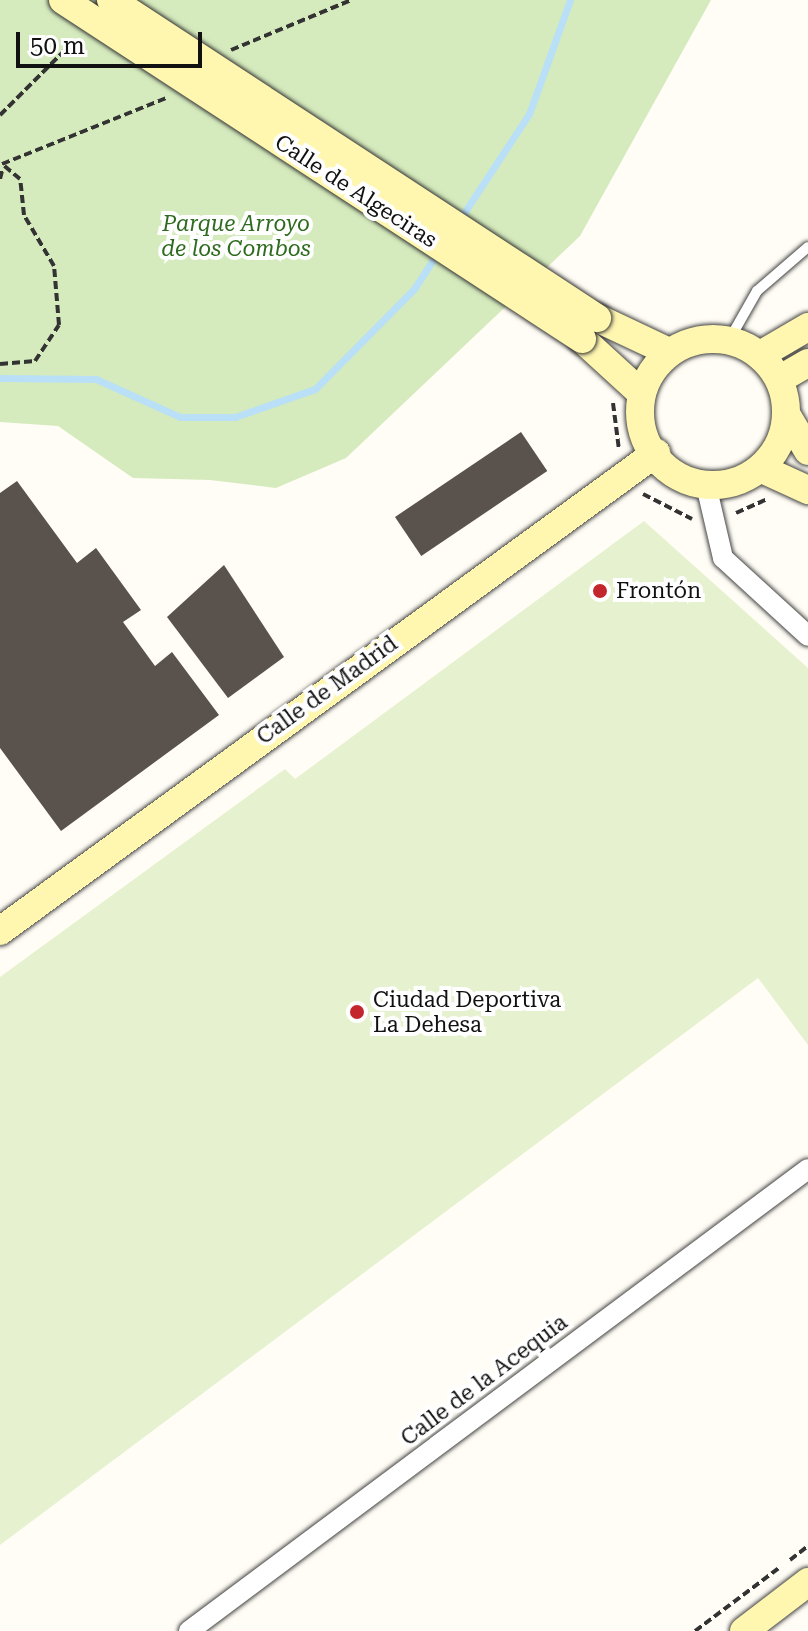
<!DOCTYPE html>
<html>
<head>
<meta charset="utf-8">
<style>
	body { margin:0 }
	#map { position:relative; width:808px; height:1631px; overflow:hidden; background:#fffdf5; font-family:"Roboto Serif",serif }
	div>[style] { position:absolute }
	.green>* { inset:0; background:#d5ebbd }
	.pitch>* { inset:0; background:#e6f2cf }
	.stream>* { height:7px; margin:-3.5px; padding:0 3.5px; transform-origin:3.5px; border-radius:3.5px; background:#b9e0f7 }
	.building>* { inset:0; background:#5a524d; transform-origin:0 0 }
	.path>* { height:4px; margin-top:-2px; transform-origin:0; background:repeating-linear-gradient(90deg,#333 0 8px,transparent 0 12px) }
	.roads { filter:drop-shadow(0 0 2px #444) drop-shadow(0 0 2px #444) }
	.lane>* { height:10px; margin:-5px; padding:0 5px; transform-origin:5px; border-radius:5px; background:#fff }
	.street>* { height:20px; margin:-10px; padding:0 10px; transform-origin:10px; border-radius:10px; background:#fff }
	.secondary>* { height:28px; margin:-14px; padding:0 14px; transform-origin:14px; border-radius:14px; background:#fff6b0 }
	.secondary>.ring { margin:-14px; padding:0; box-sizing:content-box; background:none; border:28px solid #fff6b0; border-radius:50% }
	.bridges { filter:drop-shadow(0 0 2px #333) drop-shadow(0 0 2px #333) }
	.secondary-bridge>* { height:28px; margin:-14px; padding:0 14px; transform-origin:14px; border-radius:14px; background:#fff6b0 }
	.dots>* { width:22px; height:22px; translate:-50% -50%; box-sizing:border-box; border:4px solid #fff; border-radius:50% }
	span { translate:-50% -50%; white-space:nowrap; text-align:center; line-height:1.15; -webkit-text-stroke:8px #fff; paint-order:stroke }
	.street-label { font-size:22px; color:#111 }
	.park-label { font-size:22px; color:#2f6b1f; font-style:italic }
	.poi-label { font-size:22px; color:#111 }
	.left { translate:0 -50%; text-align:left }
	.scale { position:absolute; left:16px; top:32px; width:186px; height:36px; box-sizing:border-box; border:4px solid #111; border-top:0; padding-left:10px; font-size:24px; line-height:28px; white-space:nowrap; color:#111; -webkit-text-stroke:6px #fff; paint-order:stroke }
</style>
</head>
<body>
<div id="map">
	<div class="green">
		<div style="clip-path:polygon(0 0,711px 0,580px 236px,346px 458px,276px 488px,210px 480px,133px 478px,58px 426px,0 422px)"></div>
	</div>
	<div class="pitch">
		<div style="clip-path:polygon(644px 521px,808px 668px,808px 1045px,758px 978px,0 1545px,0 977px,285px 769px,295px 779px)"></div>
	</div>
	<div class="stream">
		<div style="left:458px;top:222px;width:129px;rotate:-56.7deg"></div>
		<div style="left:529px;top:114px;width:121px;rotate:-70.2deg"></div>
		<div style="left:0;top:378px;width:96px;rotate:0.6deg"></div>
		<div style="left:96px;top:379px;width:92px;rotate:24.3deg"></div>
		<div style="left:180px;top:417px;width:55px"></div>
		<div style="left:235px;top:417px;width:85px;rotate:-19.3deg"></div>
		<div style="left:315px;top:389px;width:141px;rotate:-45.3deg"></div>
		<div style="left:414px;top:289px;width:44px;rotate:-57deg"></div>
	</div>
	<div class="building">
		<div style="left:521px;top:432px;width:47px;height:152px;rotate:56deg"></div>
		<div style="clip-path:polygon(17px 481px,77px 563px,96px 548px,141px 610px,123px 622px,155px 666px,172px 652px,219px 715px,61px 831px,0 748px,0 493px)"></div>
		<div style="clip-path:polygon(224px 565px,284px 657px,228px 698px,167px 617px)"></div>
	</div>
	<div class="path">
		<div style="left:231px;top:50px;width:130px;rotate:-22.6deg"></div>
		<div style="left:0;top:115px;width:106px;rotate:-45deg"></div>
		<div style="left:0;top:179px;width:12px;rotate:-76deg"></div>
		<div style="left:0;top:364px;width:35px;rotate:-5deg"></div>
		<div style="left:35px;top:361px;width:43px;rotate:-56.3deg"></div>
		<div style="left:59px;top:325px;width:59px;rotate:-94.8deg"></div>
		<div style="left:54px;top:266px;width:59px;rotate:-120.5deg"></div>
		<div style="left:24px;top:215px;width:36px;rotate:-96deg"></div>
		<div style="left:20px;top:179px;width:23px;rotate:-140deg"></div>
		<div style="left:2px;top:164px;width:177px;rotate:-21.9deg"></div>
		<div style="left:613px;top:403px;width:47px;rotate:82.7deg"></div>
		<div style="left:643px;top:494px;width:55px;rotate:27deg"></div>
		<div style="left:736px;top:513px;width:35px;rotate:-24deg"></div>
		<div style="left:790px;top:1560px;width:23px;rotate:-38deg"></div>
		<div style="left:695px;top:1631px;width:105px;rotate:-36.9deg"></div>
	</div>
	<div class="roads">
		<div class="lane">
			<div style="left:728px;top:342px;width:59px;rotate:-60.4deg"></div>
			<div style="left:757px;top:291px;width:67px;rotate:-40.8deg"></div>
		</div>
		<div class="street">
			<div style="left:706px;top:485px;width:75px;rotate:76.9deg"></div>
			<div style="left:723px;top:558px;width:115px;rotate:42.5deg"></div>
			<div style="left:189px;top:1631px;width:772px;rotate:-36.74deg"></div>
		</div>
		<div class="secondary">
			<div style="left:597px;top:318px;width:80px;rotate:25.3deg"></div>
			<div class="ring" style="left:640px;top:339px;width:118px;height:118px"></div>
			<div style="left:582px;top:339px;width:80px;rotate:42.5deg"></div>
			<div style="left:760px;top:355px;width:56px;rotate:-30.3deg"></div>
			<div style="left:780px;top:379px;width:32px;rotate:-30deg"></div>
			<div style="left:786px;top:414px;width:43px;rotate:59.3deg"></div>
			<div style="left:762px;top:469px;width:51px;rotate:24.5deg"></div>
			<div style="left:0;top:931px;width:812px;rotate:-36.08deg"></div>
			<div style="left:744px;top:1631px;width:81px;rotate:-37.4deg"></div>
		</div>
	</div>
	<div class="bridges">
		<div class="secondary-bridge">
			<div style="left:63px;top:0;width:620px;rotate:33.15deg"></div>
			<div style="left:111px;top:0;width:581px;rotate:33.2deg"></div>
		</div>
	</div>
	<div class="dots">
		<div style="left:600px;top:591px;background:#c4262e"></div>
		<div style="left:357px;top:1012px;background:#c4262e"></div>
	</div>
	<div class="street-label">
		<span style="left:356px;top:191px;rotate:33deg">Calle de Algeciras</span>
		<span style="left:327px;top:690px;rotate:-36deg">Calle de Madrid</span>
		<span style="left:484px;top:1380px;rotate:-37deg">Calle de la Acequia</span>
	</div>
	<div class="park-label">
		<span style="left:236px;top:236px">Parque Arroyo<br>de los Combos</span>
	</div>
	<div class="poi-label">
		<span class="left" style="left:616px;top:591px">Frontón</span>
		<span class="left" style="left:373px;top:1012px">Ciudad Deportiva<br>La Dehesa</span>
	</div>
	<div class="scale">50 m</div>
</div>
</body>
</html>
